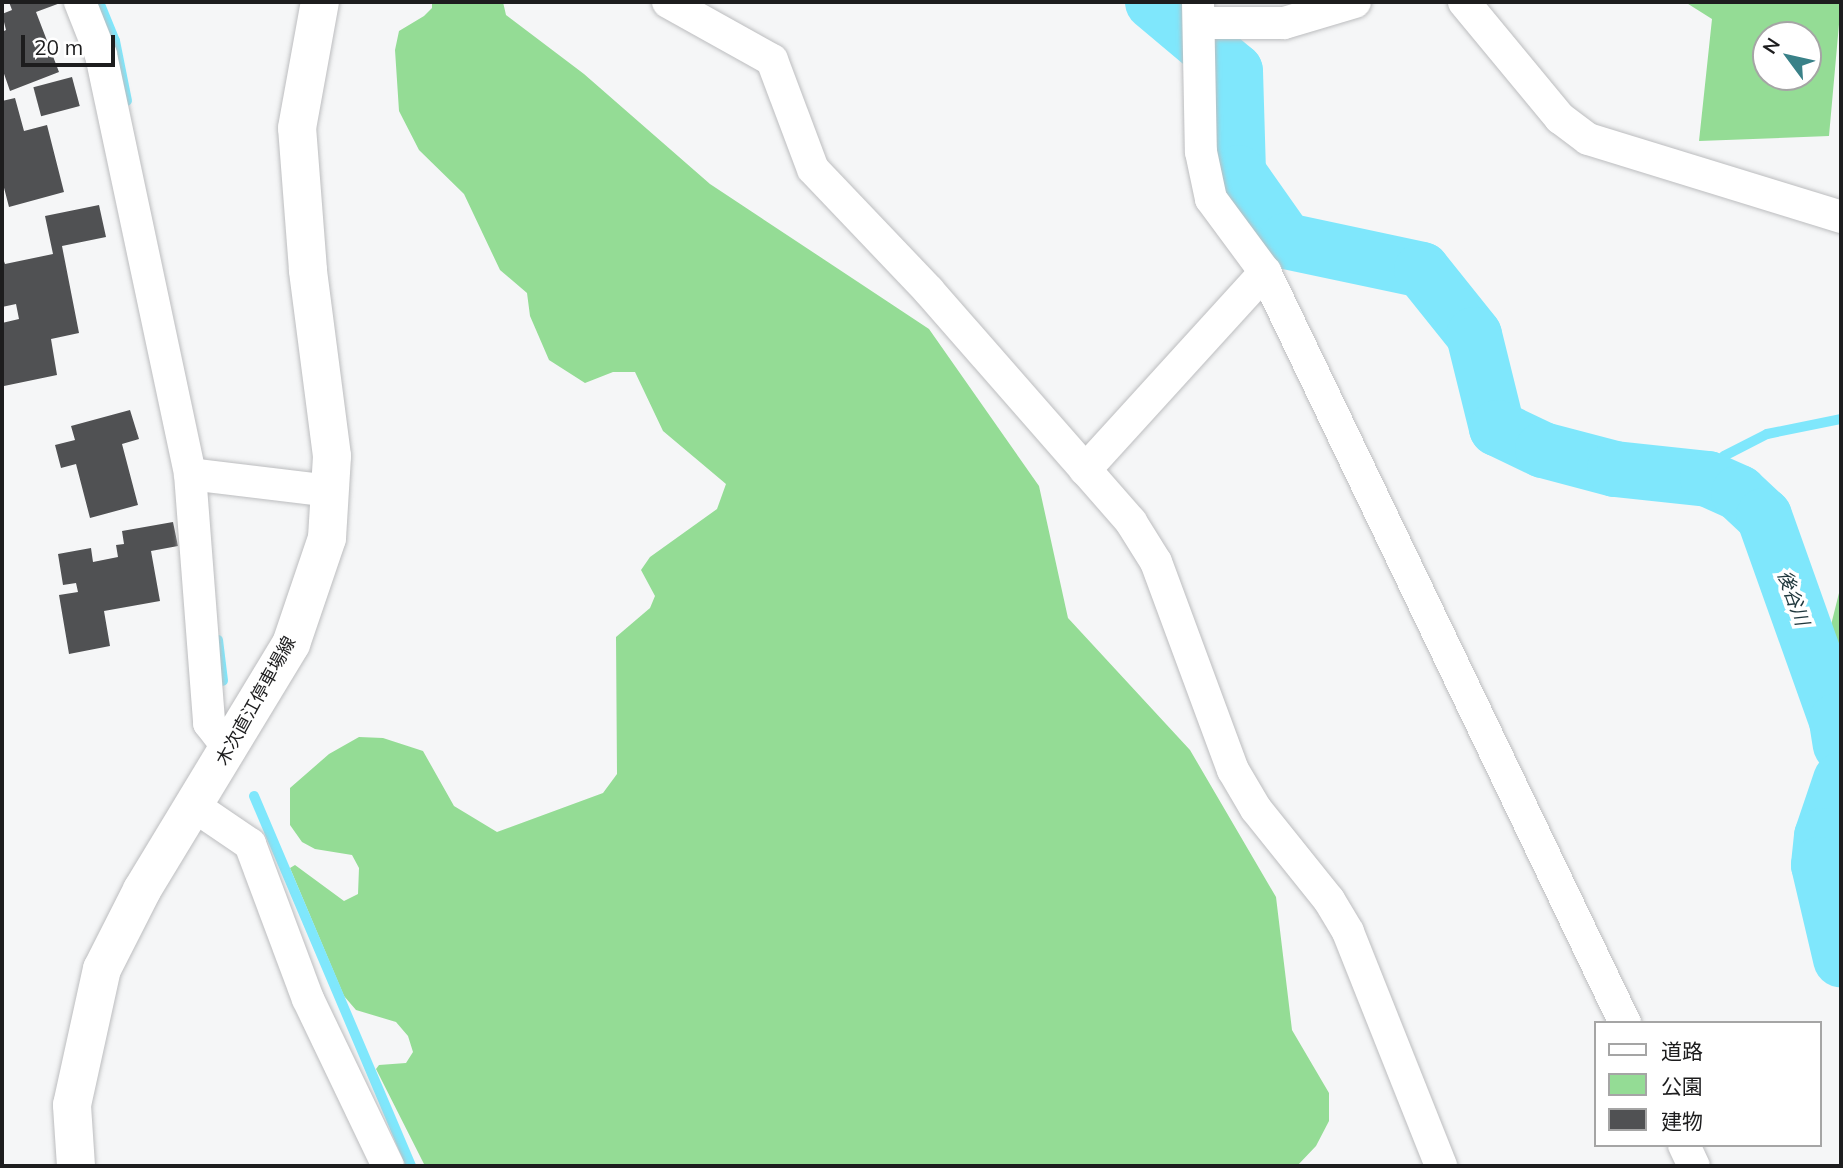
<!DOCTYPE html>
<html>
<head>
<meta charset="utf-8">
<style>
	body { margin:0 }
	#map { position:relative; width:1843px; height:1168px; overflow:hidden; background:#f5f6f7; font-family:Mulish,"Noto Sans JP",sans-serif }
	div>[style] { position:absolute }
	.green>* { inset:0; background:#94dc95 }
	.stream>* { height:10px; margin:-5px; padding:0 5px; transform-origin:5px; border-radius:5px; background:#7fe7fc }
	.river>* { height:56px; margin:-28px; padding:0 28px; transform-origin:28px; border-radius:28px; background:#7fe7fc }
	.building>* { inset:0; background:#505153; transform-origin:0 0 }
	.roads { filter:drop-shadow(0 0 2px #bcbdbf) drop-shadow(0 0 2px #bcbdbf) }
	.minor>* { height:32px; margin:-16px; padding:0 16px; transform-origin:16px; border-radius:16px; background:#fff }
	.secondary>* { height:38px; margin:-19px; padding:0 19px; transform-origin:19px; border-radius:19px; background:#fff }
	span { translate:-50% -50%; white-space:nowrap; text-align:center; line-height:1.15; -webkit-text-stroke:7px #fff; paint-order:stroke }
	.street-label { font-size:18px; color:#1d1d1e }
	.water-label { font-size:19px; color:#20383d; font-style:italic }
	.frame { position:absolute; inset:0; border:4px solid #1d1d1e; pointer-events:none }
	.legend { position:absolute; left:1594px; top:1021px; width:228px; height:126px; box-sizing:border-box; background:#fff; border:2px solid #a5a5a5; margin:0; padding:9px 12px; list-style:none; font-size:21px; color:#1d1d1e }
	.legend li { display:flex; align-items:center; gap:14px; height:35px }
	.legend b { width:35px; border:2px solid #a5a5a5 }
	.north { position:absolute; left:1752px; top:21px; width:70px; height:70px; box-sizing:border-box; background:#fff; border:2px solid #a5a5a5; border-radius:50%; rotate:303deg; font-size:19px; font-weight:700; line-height:28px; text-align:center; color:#1d1d1e }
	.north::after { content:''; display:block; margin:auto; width:24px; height:32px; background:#398188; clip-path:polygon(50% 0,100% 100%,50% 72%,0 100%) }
	.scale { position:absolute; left:21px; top:35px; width:94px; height:32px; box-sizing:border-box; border:4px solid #1d1d1e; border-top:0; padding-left:9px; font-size:21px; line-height:24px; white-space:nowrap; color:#1d1d1e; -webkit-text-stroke:5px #fff; paint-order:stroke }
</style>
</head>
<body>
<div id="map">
	<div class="green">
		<div style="clip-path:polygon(432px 2px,503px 2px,506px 15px,584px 74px,710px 184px,929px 329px,1039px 486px,1068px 618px,1190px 750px,1276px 897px,1292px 1030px,1329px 1093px,1329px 1121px,1316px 1146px,1297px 1166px,425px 1166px,376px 1069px,379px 1065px,406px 1063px,413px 1052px,408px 1036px,396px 1022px,356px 1010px,344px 996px,290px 868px,295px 865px,344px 901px,358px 894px,359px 868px,352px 855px,315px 849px,302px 842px,290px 825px,290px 788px,329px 754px,359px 737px,383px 738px,423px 751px,454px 806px,497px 832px,603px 793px,617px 774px,616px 637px,650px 608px,655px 596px,641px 570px,650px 557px,717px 509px,726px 484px,663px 431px,635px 372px,613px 372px,585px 383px,549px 360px,530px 316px,527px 293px,500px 270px,464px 194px,419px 150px,399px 111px,395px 50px,399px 31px,424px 16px,432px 8px)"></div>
		<div style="clip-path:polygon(evenodd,1685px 2px,1841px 2px,1829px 136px,1699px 141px,1712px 19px,1685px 2px,1766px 35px,1808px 35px,1808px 77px,1766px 77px,1766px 35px)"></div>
		<div style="clip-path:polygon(1841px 585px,1841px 707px,1826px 645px)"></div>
	</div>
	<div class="stream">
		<div style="left:99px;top:2px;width:42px;rotate:67.7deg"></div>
		<div style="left:115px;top:41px;width:61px;rotate:78.7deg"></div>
		<div style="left:1708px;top:479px;width:28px;rotate:-55deg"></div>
		<div style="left:1724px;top:456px;width:48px;rotate:-27.1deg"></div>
		<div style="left:1767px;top:434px;width:76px;rotate:-11.5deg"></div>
		<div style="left:218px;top:640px;width:41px;rotate:83deg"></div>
		<div style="left:254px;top:796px;width:402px;rotate:67deg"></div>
	</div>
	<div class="river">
		<div style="left:1153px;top:2px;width:107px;rotate:40.1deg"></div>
		<div style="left:1235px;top:71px;width:102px;rotate:88.3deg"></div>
		<div style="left:1238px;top:173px;width:83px;rotate:54.8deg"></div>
		<div style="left:1286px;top:241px;width:139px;rotate:12deg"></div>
		<div style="left:1422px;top:270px;width:83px;rotate:51.3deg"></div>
		<div style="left:1474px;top:335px;width:96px;rotate:76.1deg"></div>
		<div style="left:1497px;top:428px;width:51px;rotate:25.6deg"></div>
		<div style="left:1543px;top:450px;width:74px;rotate:14.8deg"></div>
		<div style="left:1615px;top:469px;width:94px;rotate:6.1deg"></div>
		<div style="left:1708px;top:479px;width:34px;rotate:24deg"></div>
		<div style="left:1739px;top:493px;width:34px;rotate:43deg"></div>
		<div style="left:1764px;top:516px;width:218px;rotate:70.4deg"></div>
		<div style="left:1837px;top:721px;width:24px;rotate:81deg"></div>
		<div style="left:1841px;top:780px;width:59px;rotate:108.7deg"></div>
		<div style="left:1822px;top:836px;width:29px;rotate:96deg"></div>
		<div style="left:1819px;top:865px;width:97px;rotate:76.8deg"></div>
	</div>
	<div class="building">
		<div style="clip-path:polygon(9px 2px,63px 2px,36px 12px,59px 72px,10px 91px,2px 68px,2px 32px,6px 30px,2px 14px,12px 10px)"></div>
		<div style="left:72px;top:77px;width:30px;height:40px;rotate:75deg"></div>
		<div style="clip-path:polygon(15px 98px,24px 131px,47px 125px,64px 192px,9px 207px,2px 180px,2px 101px)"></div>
		<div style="clip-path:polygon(99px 205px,106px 237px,62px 246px,79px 333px,51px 339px,57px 375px,4px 386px,2px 323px,19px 319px,16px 304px,2px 307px,2px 256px,5px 264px,53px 254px,45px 216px)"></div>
		<div style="clip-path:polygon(130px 410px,139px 439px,122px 444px,138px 505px,90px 518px,76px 464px,61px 468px,55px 445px,75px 440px,71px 426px)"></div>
		<div style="clip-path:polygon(173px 522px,178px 546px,151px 551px,160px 601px,104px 611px,110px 646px,69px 654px,59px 595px,78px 592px,76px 583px,63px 585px,58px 554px,91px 548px,93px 562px,118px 557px,116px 545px,124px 544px,122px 531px)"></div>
	</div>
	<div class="roads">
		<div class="minor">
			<div style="left:80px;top:2px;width:57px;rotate:68.4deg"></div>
			<div style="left:101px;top:55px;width:428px;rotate:78deg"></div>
			<div style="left:190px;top:474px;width:250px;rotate:85.6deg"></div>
			<div style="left:209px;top:723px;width:34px;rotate:52deg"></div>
			<div style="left:668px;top:2px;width:119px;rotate:29.1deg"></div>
			<div style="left:772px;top:60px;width:116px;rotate:69.4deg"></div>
			<div style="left:813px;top:169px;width:168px;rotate:46.4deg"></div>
			<div style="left:929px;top:291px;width:307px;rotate:48.8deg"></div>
			<div style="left:1131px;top:522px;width:47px;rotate:58deg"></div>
			<div style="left:1156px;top:562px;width:222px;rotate:69.7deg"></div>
			<div style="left:1233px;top:770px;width:45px;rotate:59.5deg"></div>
			<div style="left:1256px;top:809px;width:117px;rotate:51.3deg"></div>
			<div style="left:1329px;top:900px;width:37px;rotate:59deg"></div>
			<div style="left:1348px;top:932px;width:252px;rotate:68.3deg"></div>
			<div style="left:1198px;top:2px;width:150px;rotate:88.9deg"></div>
			<div style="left:1201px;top:152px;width:48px;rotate:78deg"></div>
			<div style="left:1211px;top:199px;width:91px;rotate:53.5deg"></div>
			<div style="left:1265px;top:272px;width:833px;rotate:64.39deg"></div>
			<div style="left:1464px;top:2px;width:151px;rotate:50.4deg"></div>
			<div style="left:1560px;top:118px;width:35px;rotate:37deg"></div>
			<div style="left:1588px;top:139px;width:265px;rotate:17.1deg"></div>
			<div style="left:1201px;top:23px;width:83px"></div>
			<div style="left:1284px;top:23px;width:74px;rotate:-16.5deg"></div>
			<div style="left:1085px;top:470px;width:268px;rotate:-47.7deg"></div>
			<div style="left:190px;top:474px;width:141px;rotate:6.9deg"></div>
			<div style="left:194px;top:806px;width:68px;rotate:34.2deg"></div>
			<div style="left:250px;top:844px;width:165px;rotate:69.5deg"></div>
			<div style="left:308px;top:999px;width:185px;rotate:64.4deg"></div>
			<div style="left:1684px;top:1145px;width:23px;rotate:65deg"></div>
		</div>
		<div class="secondary">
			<div style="left:76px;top:1166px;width:61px;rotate:-93.8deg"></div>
			<div style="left:72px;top:1105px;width:139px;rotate:-77.6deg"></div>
			<div style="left:102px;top:969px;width:89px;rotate:-63.1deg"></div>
			<div style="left:142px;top:890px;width:288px;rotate:-58.8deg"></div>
			<div style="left:291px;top:644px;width:112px;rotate:-71.2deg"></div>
			<div style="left:327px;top:538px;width:82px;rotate:-86.5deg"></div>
			<div style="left:332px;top:456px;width:188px;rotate:-97.4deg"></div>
			<div style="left:308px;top:270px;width:142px;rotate:-94.4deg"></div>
			<div style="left:297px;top:128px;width:128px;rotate:-79.7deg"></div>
		</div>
	</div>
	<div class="street-label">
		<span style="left:256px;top:701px;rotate:-61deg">木次直江停車場線</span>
	</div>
	<div class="water-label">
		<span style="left:1793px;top:598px;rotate:70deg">後谷川</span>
	</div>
	<div class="frame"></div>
	<ul class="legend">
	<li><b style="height:9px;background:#fff"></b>道路</li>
	<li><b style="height:19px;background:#94dc95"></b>公園</li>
	<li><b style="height:19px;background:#505153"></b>建物</li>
	</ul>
	<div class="north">N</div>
	<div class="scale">20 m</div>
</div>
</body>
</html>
